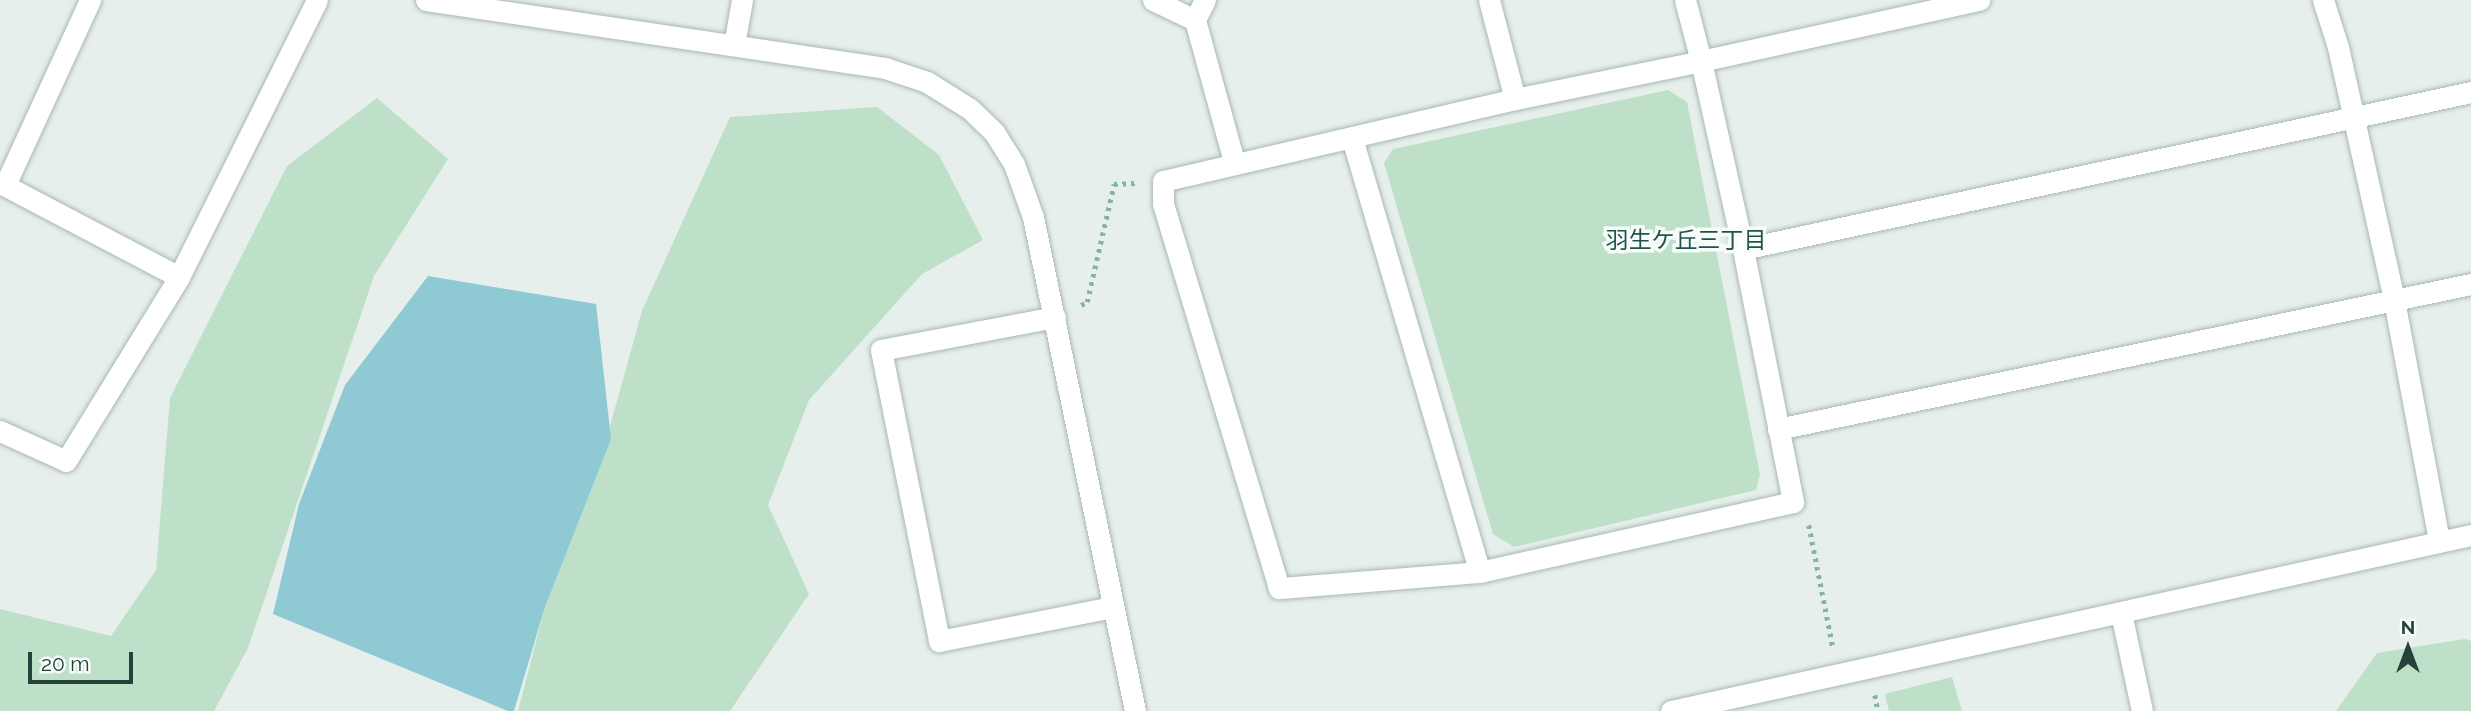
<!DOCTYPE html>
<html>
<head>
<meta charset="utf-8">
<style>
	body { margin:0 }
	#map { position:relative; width:2471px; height:711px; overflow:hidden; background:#e6efeb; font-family:Raleway,"Noto Sans JP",sans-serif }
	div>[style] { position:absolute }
	.green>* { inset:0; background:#bfe0c8 }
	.water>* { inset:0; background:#8ec9d4 }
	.path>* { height:4.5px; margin-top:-2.25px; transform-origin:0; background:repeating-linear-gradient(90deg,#86b3a5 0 3.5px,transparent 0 8.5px) }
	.roads { filter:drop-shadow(0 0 2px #a8b8b2) drop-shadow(0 0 2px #a8b8b2) }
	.minor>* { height:21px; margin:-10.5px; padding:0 10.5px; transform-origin:10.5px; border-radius:10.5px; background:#fff }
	span { translate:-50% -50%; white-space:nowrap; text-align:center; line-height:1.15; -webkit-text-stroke:7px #f7fbf9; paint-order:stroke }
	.neighbourhood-label { font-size:23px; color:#1f5548 }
	.north { position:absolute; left:2373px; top:613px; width:70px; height:70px; -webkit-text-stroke:5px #f7fbf9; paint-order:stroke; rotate:0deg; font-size:19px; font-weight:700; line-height:28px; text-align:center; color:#24423a }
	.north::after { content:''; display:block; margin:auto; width:24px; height:32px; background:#24423a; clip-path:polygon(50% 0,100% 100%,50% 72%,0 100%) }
	.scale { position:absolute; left:28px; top:652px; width:105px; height:32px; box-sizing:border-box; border:4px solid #24423a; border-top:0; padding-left:9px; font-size:21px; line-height:24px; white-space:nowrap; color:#24423a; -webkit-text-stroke:5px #f7fbf9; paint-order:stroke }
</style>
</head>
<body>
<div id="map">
	<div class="green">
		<div style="clip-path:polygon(1668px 90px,1687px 102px,1760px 475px,1756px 490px,1514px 547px,1493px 534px,1384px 163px,1393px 149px)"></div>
		<div style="clip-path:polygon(377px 98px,448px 159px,374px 276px,248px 648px,214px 711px,0 711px,0 609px,111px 636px,156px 570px,170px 398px,287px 166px)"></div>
		<div style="clip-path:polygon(877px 107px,939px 155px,983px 240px,922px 274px,809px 400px,768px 505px,809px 594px,730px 711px,518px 711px,545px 607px,597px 473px,642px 311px,730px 117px)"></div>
		<div style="clip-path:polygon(2465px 639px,2471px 641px,2471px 711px,2336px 711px,2377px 653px)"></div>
		<div style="clip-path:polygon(1952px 677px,1962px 711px,1889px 711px,1885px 694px)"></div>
	</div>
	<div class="water">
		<div style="clip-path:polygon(428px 276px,596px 304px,611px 439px,545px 607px,514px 711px,508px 711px,273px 614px,299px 504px,345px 385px)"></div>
	</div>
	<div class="path">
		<div style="left:1081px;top:305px;width:7px;rotate:-27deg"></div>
		<div style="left:1087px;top:302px;width:121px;rotate:-77.1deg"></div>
		<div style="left:1114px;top:184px;width:21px;rotate:-3deg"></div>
		<div style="left:1809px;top:525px;width:124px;rotate:78.9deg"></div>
		<div style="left:1875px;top:695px;width:16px;rotate:79deg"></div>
	</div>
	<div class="roads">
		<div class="minor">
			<div style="left:426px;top:0;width:464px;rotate:8.4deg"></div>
			<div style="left:885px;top:68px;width:44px;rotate:18.4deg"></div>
			<div style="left:927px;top:82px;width:51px;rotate:32.1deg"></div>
			<div style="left:970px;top:109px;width:33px;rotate:44deg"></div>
			<div style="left:994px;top:132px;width:38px;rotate:58deg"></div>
			<div style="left:1014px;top:164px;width:56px;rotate:70.3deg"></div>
			<div style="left:1033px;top:217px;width:504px;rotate:78.33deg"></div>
			<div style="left:1153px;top:0;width:47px;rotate:25.5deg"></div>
			<div style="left:1205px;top:0;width:22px;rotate:117deg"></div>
			<div style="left:1195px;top:20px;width:147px;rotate:74.6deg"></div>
			<div style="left:1489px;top:0;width:102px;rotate:75.3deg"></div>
			<div style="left:1685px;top:0;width:63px;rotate:75.3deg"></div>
			<div style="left:1701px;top:61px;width:193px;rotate:77.4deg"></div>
			<div style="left:1743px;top:249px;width:258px;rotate:78.8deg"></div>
			<div style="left:1793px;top:502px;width:321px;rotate:167.4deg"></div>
			<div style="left:1480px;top:572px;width:202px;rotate:175.4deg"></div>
			<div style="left:1279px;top:588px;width:402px;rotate:-106.8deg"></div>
			<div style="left:1163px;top:203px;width:22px;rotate:-90deg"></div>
			<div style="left:1163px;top:181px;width:361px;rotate:-13.1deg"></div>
			<div style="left:1515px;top:99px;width:190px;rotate:-11.5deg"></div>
			<div style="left:1701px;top:61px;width:285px;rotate:-12.4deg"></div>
			<div style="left:2323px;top:0;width:49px;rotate:72.3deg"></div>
			<div style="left:2338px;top:47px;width:259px;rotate:77.5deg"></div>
			<div style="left:2394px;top:300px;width:245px;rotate:79.4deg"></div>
			<div style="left:734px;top:45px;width:46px;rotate:-79.9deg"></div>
			<div style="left:1352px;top:138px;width:452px;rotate:73.6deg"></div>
			<div style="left:0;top:183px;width:202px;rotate:27.7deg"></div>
			<div style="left:5px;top:185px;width:204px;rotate:-65.3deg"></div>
			<div style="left:1743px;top:249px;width:745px;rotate:-12.17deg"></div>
			<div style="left:1055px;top:317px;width:177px;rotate:169.3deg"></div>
			<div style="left:881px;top:350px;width:297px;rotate:78.7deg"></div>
			<div style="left:939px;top:641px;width:176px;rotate:-11.1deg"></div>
			<div style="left:1778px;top:429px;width:708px;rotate:-11.82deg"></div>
			<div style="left:0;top:431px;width:72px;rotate:24.4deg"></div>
			<div style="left:66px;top:461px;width:216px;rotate:-58.4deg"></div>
			<div style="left:179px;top:277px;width:309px;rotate:-63.5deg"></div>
			<div style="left:2121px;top:613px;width:100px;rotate:77.9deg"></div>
			<div style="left:1671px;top:711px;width:819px;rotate:-12.41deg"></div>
		</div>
	</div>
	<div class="neighbourhood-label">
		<span style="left:1686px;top:240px">羽生ケ丘三丁目</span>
	</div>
	<div class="north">N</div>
	<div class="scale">20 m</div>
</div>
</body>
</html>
